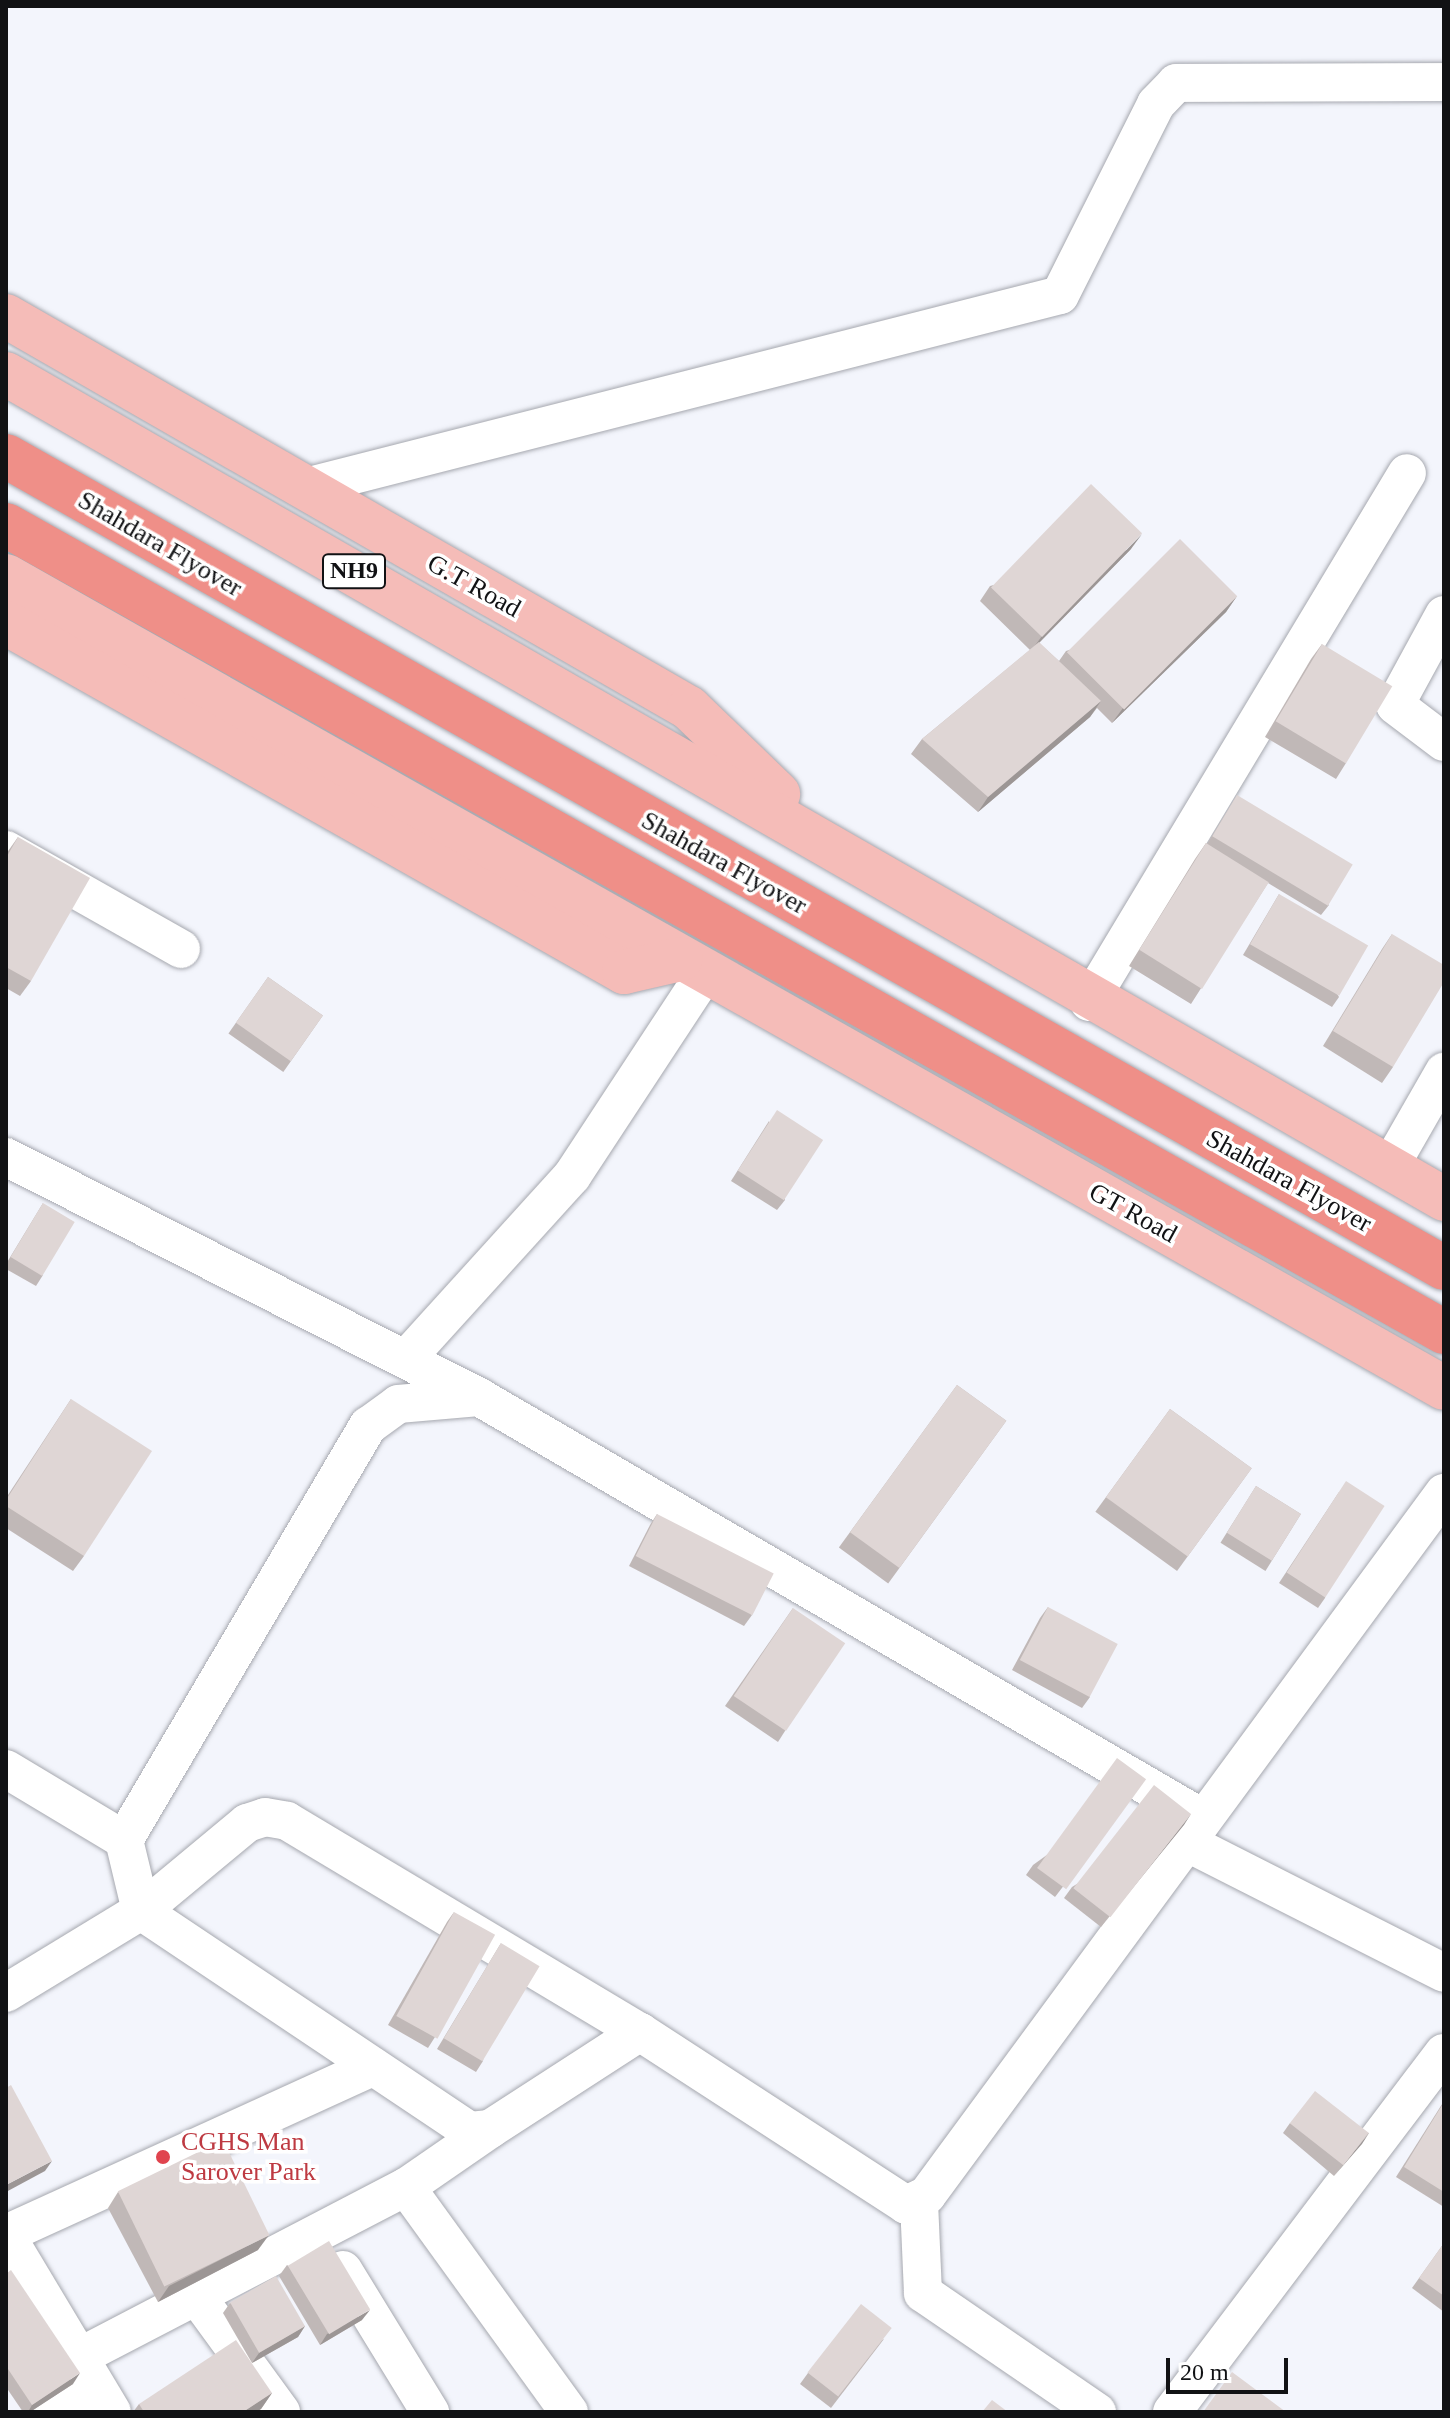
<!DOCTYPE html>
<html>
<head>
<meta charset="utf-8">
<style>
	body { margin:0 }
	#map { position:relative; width:1450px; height:2418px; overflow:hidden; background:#f3f5fc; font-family:Georgia,serif }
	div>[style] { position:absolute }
	.roads { filter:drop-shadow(0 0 2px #a6a8af) drop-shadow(0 0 2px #a6a8af) }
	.minor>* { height:38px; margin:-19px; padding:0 19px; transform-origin:19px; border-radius:19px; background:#fff }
	.major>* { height:44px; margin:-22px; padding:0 22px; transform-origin:22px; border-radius:22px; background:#f5bcb8 }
	.highway>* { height:44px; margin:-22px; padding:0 22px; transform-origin:22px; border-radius:22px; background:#ef8f88 }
	.wall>* { inset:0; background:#c0b8b7; transform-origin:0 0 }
	.shaded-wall>* { inset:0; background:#9c9695 }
	.building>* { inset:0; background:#dfd6d5; transform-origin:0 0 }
	.dots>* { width:22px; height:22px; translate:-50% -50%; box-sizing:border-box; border:4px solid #fff; border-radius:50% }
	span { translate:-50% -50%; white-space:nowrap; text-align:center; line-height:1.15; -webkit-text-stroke:7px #fff; paint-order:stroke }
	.shield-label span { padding:2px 6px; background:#fff; border:2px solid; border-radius:6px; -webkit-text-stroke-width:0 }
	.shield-label { font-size:24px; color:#111214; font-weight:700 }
	.street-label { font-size:26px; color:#111214 }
	.health-label { font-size:26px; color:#be3a42 }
	.left { translate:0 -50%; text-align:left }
	.frame { position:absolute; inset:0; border:8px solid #111214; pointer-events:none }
	.scale { position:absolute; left:1166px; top:2358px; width:122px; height:36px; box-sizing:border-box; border:4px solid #111214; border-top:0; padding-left:10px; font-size:24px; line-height:28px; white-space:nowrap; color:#111214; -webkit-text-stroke:6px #fff; paint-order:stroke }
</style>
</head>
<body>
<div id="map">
	<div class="roads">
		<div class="minor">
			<div style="left:302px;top:488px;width:782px;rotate:-14.28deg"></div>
			<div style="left:1060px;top:295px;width:214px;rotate:-63.3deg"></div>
			<div style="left:1156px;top:104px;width:29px;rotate:-46deg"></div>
			<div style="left:1176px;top:83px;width:268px;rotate:-0.2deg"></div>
			<div style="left:1444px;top:615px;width:102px;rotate:118.6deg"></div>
			<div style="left:1395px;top:705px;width:61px;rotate:37.1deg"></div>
			<div style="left:6px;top:850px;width:201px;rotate:29.5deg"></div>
			<div style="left:1089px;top:1002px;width:617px;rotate:-58.99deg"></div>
			<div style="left:6px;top:1157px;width:530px;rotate:26.9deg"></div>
			<div style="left:479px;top:1397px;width:831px;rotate:30.21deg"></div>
			<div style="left:1389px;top:1168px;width:111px;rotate:-60.2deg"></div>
			<div style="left:406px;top:1359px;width:247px;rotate:-47.8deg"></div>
			<div style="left:572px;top:1176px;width:244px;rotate:-56.7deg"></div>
			<div style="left:6px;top:1769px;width:138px;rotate:31deg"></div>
			<div style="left:124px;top:1840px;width:73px;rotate:76.5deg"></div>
			<div style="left:141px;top:1911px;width:396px;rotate:33.8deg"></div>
			<div style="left:470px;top:2131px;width:20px;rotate:-6deg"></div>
			<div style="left:490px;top:2129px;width:179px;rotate:-32.9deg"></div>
			<div style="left:640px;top:2032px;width:317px;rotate:33deg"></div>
			<div style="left:906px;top:2205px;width:23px;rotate:-25deg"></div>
			<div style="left:927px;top:2195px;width:872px;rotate:-53.63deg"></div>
			<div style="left:124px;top:1840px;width:481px;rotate:-59.5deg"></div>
			<div style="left:368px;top:1426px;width:37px;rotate:-36deg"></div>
			<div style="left:398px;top:1404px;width:81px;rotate:-4.9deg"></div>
			<div style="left:1188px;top:1843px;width:287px;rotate:26.9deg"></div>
			<div style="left:6px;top:1993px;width:158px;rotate:-31.3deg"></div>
			<div style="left:141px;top:1911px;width:138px;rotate:-39.7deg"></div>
			<div style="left:247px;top:1823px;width:19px;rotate:-18deg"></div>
			<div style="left:265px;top:1817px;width:22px;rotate:10deg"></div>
			<div style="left:287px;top:1821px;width:411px;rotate:30.9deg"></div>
			<div style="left:406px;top:2187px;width:278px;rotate:54.1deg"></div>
			<div style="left:919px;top:2202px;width:91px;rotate:87.5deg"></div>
			<div style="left:923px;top:2293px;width:211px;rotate:34.4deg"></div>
			<div style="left:6px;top:2234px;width:403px;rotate:-24.5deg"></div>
			<div style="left:6px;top:2235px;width:206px;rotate:59.1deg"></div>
			<div style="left:343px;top:2270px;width:167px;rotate:58.5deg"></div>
			<div style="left:198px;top:2298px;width:141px;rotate:53.9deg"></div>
			<div style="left:79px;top:2357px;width:369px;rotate:-27.5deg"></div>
			<div style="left:406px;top:2187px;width:102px;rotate:-34.6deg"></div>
			<div style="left:47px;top:2412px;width:55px;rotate:-25.6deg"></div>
			<div style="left:1172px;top:2412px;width:450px;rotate:-52.9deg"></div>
		</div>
		<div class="major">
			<div style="left:6px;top:316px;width:787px;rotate:29.85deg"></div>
			<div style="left:689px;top:708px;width:124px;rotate:44deg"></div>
			<div style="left:6px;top:374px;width:1658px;rotate:29.84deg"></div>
			<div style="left:6px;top:576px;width:1651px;rotate:29.45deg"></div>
			<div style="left:6px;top:623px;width:710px;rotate:29.45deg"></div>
			<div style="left:624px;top:972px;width:58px;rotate:-12.8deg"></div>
		</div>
		<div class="highway">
			<div style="left:6px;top:456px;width:1651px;rotate:29.45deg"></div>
			<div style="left:6px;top:525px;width:1649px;rotate:29.3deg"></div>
		</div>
	</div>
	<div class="wall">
		<div style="clip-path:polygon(1131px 549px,1039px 643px,1059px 661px,1066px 651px,1237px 596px,1226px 612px,1112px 723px,1097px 708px,1090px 717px,978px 812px,911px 754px,922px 739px,1030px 650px,980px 601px,990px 586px)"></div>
		<div style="clip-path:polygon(1322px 644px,1346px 763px,1336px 779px,1265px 737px,1311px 659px)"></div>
		<div style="clip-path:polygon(1237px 795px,1329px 905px,1321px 915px,1268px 883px,1191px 1004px,1129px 966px,1195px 859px,1206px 843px,1207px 844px)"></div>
		<div style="clip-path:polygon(18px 837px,31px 981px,20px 996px,6px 988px,6px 854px)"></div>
		<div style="clip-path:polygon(1279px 894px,1339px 997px,1332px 1007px,1243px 955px)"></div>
		<div style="clip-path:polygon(1392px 934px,1393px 1067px,1382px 1083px,1323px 1046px,1382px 949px)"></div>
		<div style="left:268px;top:977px;width:67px;height:69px;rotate:35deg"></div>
		<div style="clip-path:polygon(769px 1121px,785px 1200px,777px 1210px,731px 1181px)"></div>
		<div style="clip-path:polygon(43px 1203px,43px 1275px,36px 1286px,6px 1269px,6px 1264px)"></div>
		<div style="left:957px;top:1385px;width:61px;height:201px;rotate:36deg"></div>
		<div style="clip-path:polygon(71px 1399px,84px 1556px,73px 1571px,6px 1528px,6px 1498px)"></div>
		<div style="left:1170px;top:1409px;width:101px;height:127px;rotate:36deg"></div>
		<div style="left:1256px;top:1486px;width:53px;height:67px;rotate:32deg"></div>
		<div style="clip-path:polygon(1339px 1492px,1325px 1598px,1318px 1608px,1279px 1583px)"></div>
		<div style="clip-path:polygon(657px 1514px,752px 1615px,744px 1626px,629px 1566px,650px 1525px)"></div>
		<div style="clip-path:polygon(1048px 1607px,1090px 1697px,1082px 1708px,1012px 1670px,1040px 1618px)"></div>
		<div style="clip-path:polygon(793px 1608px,785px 1731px,778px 1742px,725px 1706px)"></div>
		<div style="clip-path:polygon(1138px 1789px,1055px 1897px,1026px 1875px,1033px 1865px)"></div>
		<div style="clip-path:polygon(1191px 1814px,1101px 1927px,1064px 1898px,1072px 1887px)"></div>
		<div style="clip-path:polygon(454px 1912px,435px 2037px,428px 2048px,388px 2025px,447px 1922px)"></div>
		<div style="clip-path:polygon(501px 1943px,483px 2061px,476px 2072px,437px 2049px)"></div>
		<div style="clip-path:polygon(1444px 2101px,1444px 2207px,1396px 2177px)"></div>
		<div style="clip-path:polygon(1290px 2123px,1369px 2133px,1334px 2176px,1283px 2133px)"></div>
		<div style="clip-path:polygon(118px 2192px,258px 2250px,158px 2302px,108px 2208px)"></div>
		<div style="clip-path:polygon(1444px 2243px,1444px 2312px,1412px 2288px)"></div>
		<div style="clip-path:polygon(287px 2265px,362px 2320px,320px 2345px,279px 2276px)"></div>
		<div style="clip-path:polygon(6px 2274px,73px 2384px,30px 2412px,23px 2412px,6px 2387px)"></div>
		<div style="clip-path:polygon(230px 2303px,305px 2326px,298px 2337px,252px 2363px,223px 2313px)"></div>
		<div style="clip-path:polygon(884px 2339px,831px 2408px,800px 2384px,808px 2373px)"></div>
		<div style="clip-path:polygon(272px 2393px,261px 2409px,256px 2412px,133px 2412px,139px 2404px)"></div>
	</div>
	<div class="shaded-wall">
		<div style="clip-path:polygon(1142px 534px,1131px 549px,1031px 651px,1042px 636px)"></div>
		<div style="clip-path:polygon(1237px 596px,1226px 612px,1112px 723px,1123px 708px)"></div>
		<div style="clip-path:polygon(1101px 701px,1090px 717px,978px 812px,988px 797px)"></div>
		<div style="clip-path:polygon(1191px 1814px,1184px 1825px,1101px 1927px,1109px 1917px)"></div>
		<div style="clip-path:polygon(1369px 2133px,1362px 2144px,1334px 2176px,1342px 2166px)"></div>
		<div style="clip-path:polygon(52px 2161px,45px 2171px,6px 2192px,6px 2185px)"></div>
		<div style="clip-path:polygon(269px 2235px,258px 2250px,158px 2302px,169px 2286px)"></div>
		<div style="clip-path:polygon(370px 2310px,362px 2320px,320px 2345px,327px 2334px)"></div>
		<div style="clip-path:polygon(305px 2326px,298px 2337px,252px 2363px,259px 2353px)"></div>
		<div style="clip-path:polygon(80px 2373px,73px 2384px,30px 2412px,28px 2412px,32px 2405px)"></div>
		<div style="clip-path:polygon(272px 2393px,261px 2409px,256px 2412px,243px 2412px)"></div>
	</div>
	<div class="building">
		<div style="left:1091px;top:484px;width:71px;height:144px;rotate:44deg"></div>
		<div style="left:1180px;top:539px;width:81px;height:160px;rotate:45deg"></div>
		<div style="clip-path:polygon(1039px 642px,1101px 701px,988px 797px,922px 739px)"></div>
		<div style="left:1322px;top:644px;width:82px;height:90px;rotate:31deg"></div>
		<div style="left:1237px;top:795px;width:135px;height:48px;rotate:31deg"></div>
		<div style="clip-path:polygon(18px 837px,90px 878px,31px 981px,6px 967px,6px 858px)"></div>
		<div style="left:1206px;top:843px;width:74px;height:126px;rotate:32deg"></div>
		<div style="left:1279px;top:894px;width:103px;height:58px;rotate:30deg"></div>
		<div style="clip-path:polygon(1392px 934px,1444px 965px,1444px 982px,1393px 1067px,1333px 1031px)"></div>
		<div style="left:268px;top:977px;width:67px;height:56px;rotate:35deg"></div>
		<div style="left:777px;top:1110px;width:55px;height:72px;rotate:33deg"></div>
		<div style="left:43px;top:1203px;width:37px;height:63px;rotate:31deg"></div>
		<div style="left:957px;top:1385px;width:61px;height:182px;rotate:36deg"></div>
		<div style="clip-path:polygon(71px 1399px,152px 1451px,84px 1556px,6px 1506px,6px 1500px)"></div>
		<div style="left:1170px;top:1409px;width:101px;height:109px;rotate:36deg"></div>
		<div style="left:1346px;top:1481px;width:46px;height:109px;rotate:33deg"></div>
		<div style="left:1256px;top:1486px;width:53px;height:55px;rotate:32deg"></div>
		<div style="left:657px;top:1514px;width:131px;height:47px;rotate:27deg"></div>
		<div style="left:1048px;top:1607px;width:79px;height:60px;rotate:28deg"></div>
		<div style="left:793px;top:1608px;width:63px;height:106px;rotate:34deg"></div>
		<div style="left:1117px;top:1758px;width:36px;height:136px;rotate:36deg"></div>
		<div style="left:1154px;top:1785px;width:47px;height:131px;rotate:38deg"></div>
		<div style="left:454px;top:1912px;width:47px;height:119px;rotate:29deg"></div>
		<div style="left:501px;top:1943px;width:45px;height:111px;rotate:31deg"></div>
		<div style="clip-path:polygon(11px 2085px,52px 2161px,6px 2185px,6px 2088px)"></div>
		<div style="left:1315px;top:2091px;width:68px;height:41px;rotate:38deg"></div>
		<div style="clip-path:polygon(1444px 2102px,1444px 2192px,1404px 2167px)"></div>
		<div style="left:223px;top:2140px;width:106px;height:117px;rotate:64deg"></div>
		<div style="left:329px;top:2241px;width:80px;height:48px;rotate:59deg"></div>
		<div style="clip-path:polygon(1444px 2243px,1444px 2296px,1419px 2278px)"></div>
		<div style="clip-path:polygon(11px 2270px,80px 2373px,32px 2405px,6px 2366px,6px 2274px)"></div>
		<div style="left:276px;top:2276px;width:58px;height:53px;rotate:60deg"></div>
		<div style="left:861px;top:2304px;width:39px;height:87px;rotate:38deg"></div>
		<div style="clip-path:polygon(236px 2340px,272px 2393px,243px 2412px,144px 2412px,139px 2404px)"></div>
		<div style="clip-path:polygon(1232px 2372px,1286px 2412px,1203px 2412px)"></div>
		<div style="clip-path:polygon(992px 2400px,1008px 2412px,982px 2412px)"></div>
	</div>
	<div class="dots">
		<div style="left:163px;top:2157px;background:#e0444e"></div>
	</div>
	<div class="shield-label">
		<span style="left:354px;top:571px">NH9</span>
	</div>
	<div class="street-label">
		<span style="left:160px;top:544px;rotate:30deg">Shahdara Flyover</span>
		<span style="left:474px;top:586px;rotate:29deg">G.T Road</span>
		<span style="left:724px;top:863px;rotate:29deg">Shahdara Flyover</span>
		<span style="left:1289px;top:1181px;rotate:29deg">Shahdara Flyover</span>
		<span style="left:1133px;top:1213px;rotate:29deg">GT Road</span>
	</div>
	<div class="health-label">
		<span class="left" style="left:181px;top:2157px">CGHS Man<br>Sarover Park</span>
	</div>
	<div class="frame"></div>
	<div class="scale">20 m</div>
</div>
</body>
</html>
